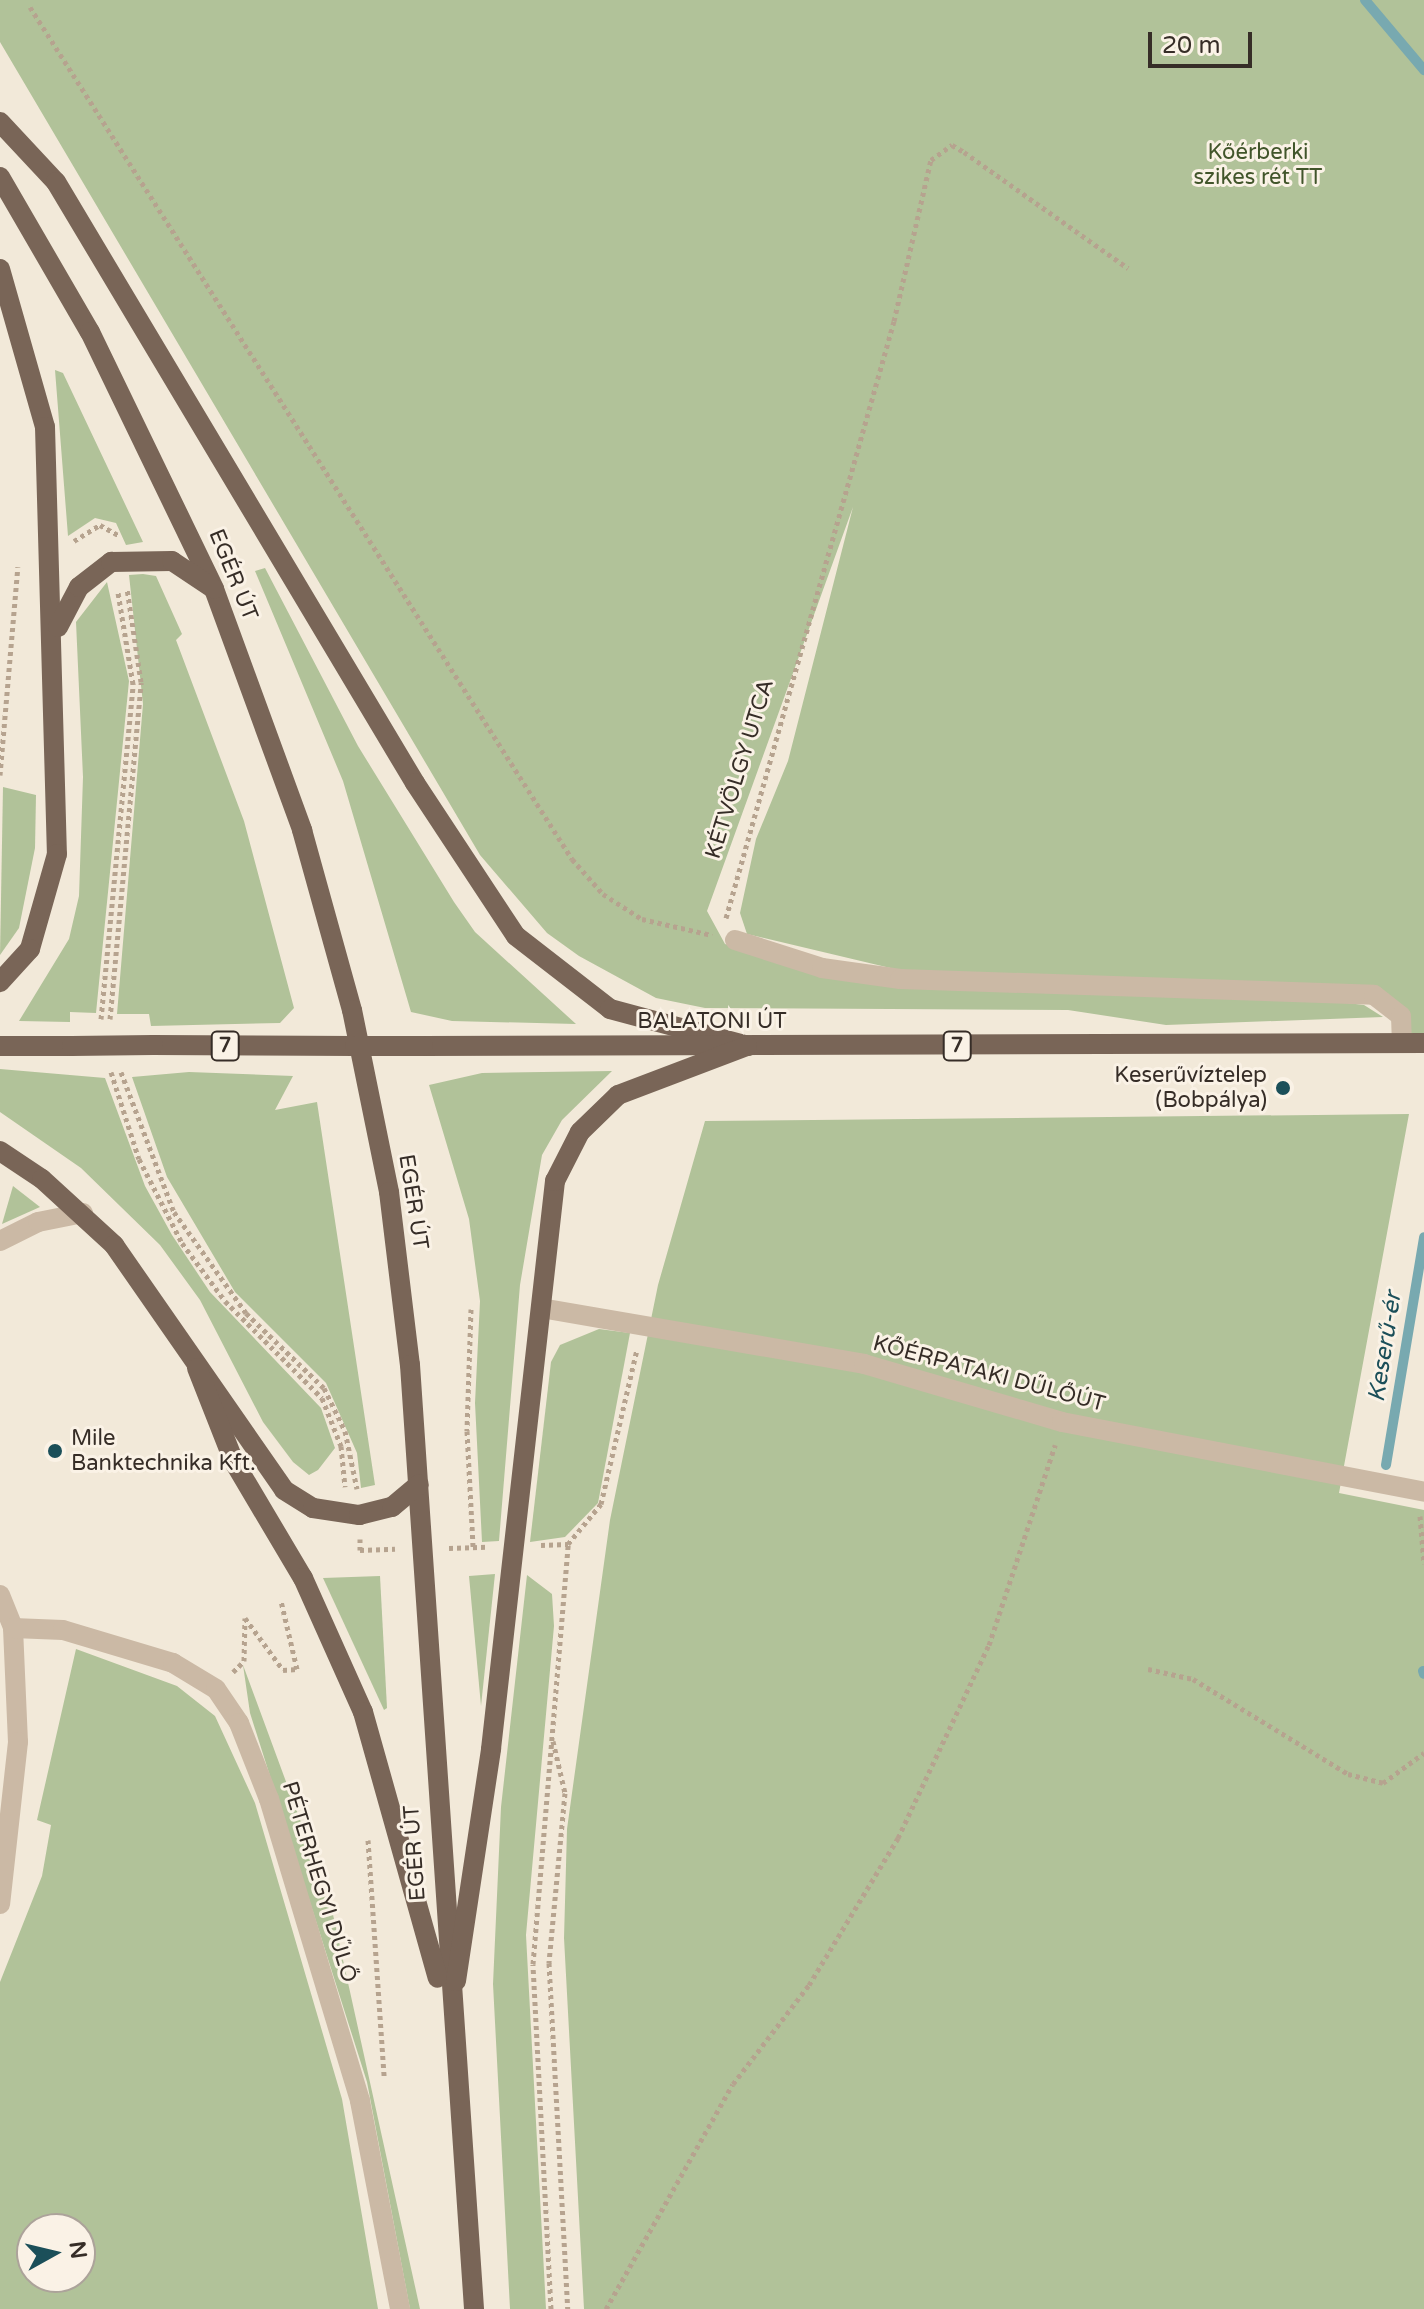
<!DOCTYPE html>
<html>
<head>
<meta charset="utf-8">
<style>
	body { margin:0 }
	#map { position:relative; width:1424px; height:2309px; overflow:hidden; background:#f2e9d9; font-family:"Varela Round",sans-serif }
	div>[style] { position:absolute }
	.green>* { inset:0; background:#b1c299 }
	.stream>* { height:10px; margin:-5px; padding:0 5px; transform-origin:5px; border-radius:5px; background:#78a9b0 }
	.path>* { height:5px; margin-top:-2.5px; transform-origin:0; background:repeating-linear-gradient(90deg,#b6a38f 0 4px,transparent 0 8px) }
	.minor>* { height:20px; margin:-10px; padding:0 10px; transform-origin:10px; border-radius:10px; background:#cbb9a5 }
	.primary>* { height:20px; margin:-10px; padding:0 10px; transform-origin:10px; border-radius:10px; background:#796557 }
	.primary-bridge>* { height:20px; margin:-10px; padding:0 10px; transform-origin:10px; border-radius:10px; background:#796557 }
	.dots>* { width:22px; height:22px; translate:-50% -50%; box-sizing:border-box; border:4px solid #faf2e6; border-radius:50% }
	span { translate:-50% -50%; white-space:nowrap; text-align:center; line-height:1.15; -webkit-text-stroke:6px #faf2e6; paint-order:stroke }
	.shield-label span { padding:2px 6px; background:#faf2e6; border:2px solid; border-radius:6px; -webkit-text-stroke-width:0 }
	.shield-label { font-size:20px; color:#362d27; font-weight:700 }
	.park-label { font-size:22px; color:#41552a }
	.street-label { font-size:22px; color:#362d27 }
	.poi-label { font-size:22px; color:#362d27 }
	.right { translate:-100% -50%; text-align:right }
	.left { translate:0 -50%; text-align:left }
	.water-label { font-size:24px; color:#1b4f59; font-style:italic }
	.north { position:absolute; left:16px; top:2213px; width:80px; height:80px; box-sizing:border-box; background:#faf2e6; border:2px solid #aca39a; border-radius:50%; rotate:82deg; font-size:22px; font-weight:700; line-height:32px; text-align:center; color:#362d27 }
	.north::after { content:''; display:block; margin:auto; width:28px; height:36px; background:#1b4f59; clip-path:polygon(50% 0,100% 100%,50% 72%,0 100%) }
	.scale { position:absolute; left:1148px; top:32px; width:104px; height:36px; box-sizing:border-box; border:4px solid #362d27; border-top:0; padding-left:10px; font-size:24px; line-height:28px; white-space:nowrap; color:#362d27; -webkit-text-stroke:6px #faf2e6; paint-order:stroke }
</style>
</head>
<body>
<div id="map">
	<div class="green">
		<div style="clip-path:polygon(0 0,1424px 0,1424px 1043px,1402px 1043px,1401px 1016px,1374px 995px,945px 981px,747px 934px,740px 913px,756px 839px,788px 761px,853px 507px,707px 911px,725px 944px,835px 977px,1331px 1001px,1364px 1005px,1383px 1017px,1166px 1025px,1068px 1010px,705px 1008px,656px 998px,579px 956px,547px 933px,480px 855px,0 42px)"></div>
		<div style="clip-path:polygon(55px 370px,63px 373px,143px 542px,126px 545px,116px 523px,95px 518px,68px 536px)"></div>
		<div style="clip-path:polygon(265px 568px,358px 746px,454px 902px,475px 932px,576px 1024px,452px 1021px,411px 1012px,343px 781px,255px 571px)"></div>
		<div style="clip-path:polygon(143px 574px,156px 576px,182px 634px,176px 640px,244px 821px,294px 1008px,280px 1023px,151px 1026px,149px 1014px,117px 1014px,143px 704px,129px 575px)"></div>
		<div style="clip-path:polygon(107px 582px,129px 681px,96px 1013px,70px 1012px,70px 1022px,19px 1021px,69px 939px,79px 896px,83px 777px,76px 622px)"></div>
		<div style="clip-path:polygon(3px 787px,36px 795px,35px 848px,19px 928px,0 955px)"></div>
		<div style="clip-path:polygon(0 1069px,105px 1078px,145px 1186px,172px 1235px,210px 1292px,321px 1408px,335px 1448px,318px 1470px,309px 1475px,293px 1462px,263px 1422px,200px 1300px,160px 1245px,81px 1168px,0 1112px)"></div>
		<div style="clip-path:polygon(612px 1071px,562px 1120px,542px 1155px,520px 1285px,499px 1541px,482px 1542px,475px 1403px,480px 1301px,469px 1219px,429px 1085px,482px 1073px)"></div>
		<div style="clip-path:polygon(189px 1072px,293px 1076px,275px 1110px,317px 1102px,375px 1485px,361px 1488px,357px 1453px,326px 1383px,235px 1292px,167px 1177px,132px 1077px)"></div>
		<div style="clip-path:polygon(1409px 1114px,1339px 1493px,1424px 1510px,1424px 2309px,584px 2309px,564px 1938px,567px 1829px,610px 1520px,658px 1285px,705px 1121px)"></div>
		<div style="clip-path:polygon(13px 1186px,40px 1207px,2px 1224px)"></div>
		<div style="clip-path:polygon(599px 1329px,630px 1333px,598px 1503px,565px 1537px,530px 1542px,551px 1362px,560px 1345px)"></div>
		<div style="clip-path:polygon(495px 1574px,481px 1706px,469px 1576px)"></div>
		<div style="clip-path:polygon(527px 1575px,552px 1594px,554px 1626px,526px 1935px,546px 2309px,510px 2309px,493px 1984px,501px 1807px)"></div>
		<div style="clip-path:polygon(380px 1576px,387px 1708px,384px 1710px,323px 1578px)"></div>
		<div style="clip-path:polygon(evenodd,76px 1649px,177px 1686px,215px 1716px,255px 1803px,342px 2099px,378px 2309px,0 2309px,0 1982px,42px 1876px,51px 1825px,37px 1820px,76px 1649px,80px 2229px,80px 2277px,32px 2277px,32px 2229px,80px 2229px)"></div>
		<div style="clip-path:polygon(243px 1665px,330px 1901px,420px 2309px,410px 2309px,367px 2082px,250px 1713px)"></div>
	</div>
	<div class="stream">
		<div style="left:1365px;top:0;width:92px;rotate:49.9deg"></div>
		<div style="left:1386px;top:1465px;width:231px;rotate:-80.5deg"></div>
		<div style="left:1423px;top:1671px;width:3px;rotate:72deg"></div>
	</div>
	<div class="path">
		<div style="left:30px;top:7px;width:1010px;rotate:57.54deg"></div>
		<div style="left:572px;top:859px;width:47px;rotate:48.5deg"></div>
		<div style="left:603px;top:894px;width:46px;rotate:32.7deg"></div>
		<div style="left:642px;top:919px;width:72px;rotate:12.9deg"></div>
		<div style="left:74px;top:541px;width:31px;rotate:-32deg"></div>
		<div style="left:100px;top:525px;width:21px;rotate:29deg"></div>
		<div style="left:0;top:775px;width:209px;rotate:-85.1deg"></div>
		<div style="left:726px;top:918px;width:620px;rotate:-74.28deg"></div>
		<div style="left:894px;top:321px;width:165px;rotate:-77.1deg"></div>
		<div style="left:931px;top:160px;width:26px;rotate:-36deg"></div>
		<div style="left:952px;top:145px;width:14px;rotate:30deg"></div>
		<div style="left:964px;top:152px;width:201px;rotate:35.3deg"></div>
		<div style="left:101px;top:1019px;width:337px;rotate:-84.5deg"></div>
		<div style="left:133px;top:684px;width:93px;rotate:-99.3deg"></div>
		<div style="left:110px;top:1019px;width:338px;rotate:-84.7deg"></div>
		<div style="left:141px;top:682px;width:95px;rotate:-98.5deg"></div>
		<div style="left:111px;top:1072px;width:91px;rotate:72.2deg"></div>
		<div style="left:139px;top:1159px;width:94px;rotate:62.9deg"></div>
		<div style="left:182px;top:1243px;width:72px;rotate:53.4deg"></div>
		<div style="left:225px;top:1301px;width:137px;rotate:45deg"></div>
		<div style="left:322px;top:1398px;width:52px;rotate:68.4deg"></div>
		<div style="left:341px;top:1446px;width:41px;rotate:84.4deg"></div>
		<div style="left:121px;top:1072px;width:150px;rotate:69.3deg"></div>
		<div style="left:174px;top:1212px;width:124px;rotate:54.5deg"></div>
		<div style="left:246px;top:1313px;width:108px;rotate:43.9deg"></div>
		<div style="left:324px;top:1388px;width:48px;rotate:64deg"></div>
		<div style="left:345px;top:1431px;width:59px;rotate:78.3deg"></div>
		<div style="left:471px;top:1309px;width:122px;rotate:91.9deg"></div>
		<div style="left:467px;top:1431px;width:116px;rotate:87deg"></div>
		<div style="left:1420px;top:1516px;width:48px;rotate:85.2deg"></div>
		<div style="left:360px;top:1539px;width:11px;rotate:90deg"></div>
		<div style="left:360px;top:1550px;width:35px;rotate:-2deg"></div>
		<div style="left:541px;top:1545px;width:27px;rotate:-2deg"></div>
		<div style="left:449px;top:1548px;width:38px;rotate:-2deg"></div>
		<div style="left:1148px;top:1669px;width:46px;rotate:12.5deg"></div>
		<div style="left:1193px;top:1679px;width:182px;rotate:31.5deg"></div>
		<div style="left:1348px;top:1774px;width:36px;rotate:14deg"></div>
		<div style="left:1383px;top:1783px;width:51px;rotate:-36.2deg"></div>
		<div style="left:233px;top:1672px;width:16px;rotate:-45deg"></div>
		<div style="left:244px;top:1661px;width:43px;rotate:-88.7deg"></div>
		<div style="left:245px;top:1618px;width:64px;rotate:53.8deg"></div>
		<div style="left:283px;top:1670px;width:14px;rotate:-4deg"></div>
		<div style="left:297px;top:1669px;width:70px;rotate:-103.2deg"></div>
		<div style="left:553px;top:1741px;width:53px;rotate:77deg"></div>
		<div style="left:565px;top:1793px;width:171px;rotate:95.4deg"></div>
		<div style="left:549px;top:1963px;width:347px;rotate:86.9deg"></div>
		<div style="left:368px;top:1840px;width:238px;rotate:86.1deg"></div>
		<div style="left:551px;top:2309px;width:345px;rotate:-93deg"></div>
		<div style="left:533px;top:1964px;width:421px;rotate:-85.2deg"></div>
		<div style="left:568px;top:1544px;width:52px;rotate:-50.5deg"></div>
		<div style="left:601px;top:1504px;width:159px;rotate:-76.9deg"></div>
		<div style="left:606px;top:2309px;width:258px;rotate:-60.6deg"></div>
		<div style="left:733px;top:2084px;width:125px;rotate:-52.5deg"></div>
		<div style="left:809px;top:1985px;width:172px;rotate:-58.8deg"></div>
		<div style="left:898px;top:1838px;width:213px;rotate:-64.8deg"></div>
		<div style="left:989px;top:1645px;width:211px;rotate:-71.7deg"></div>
	</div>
	<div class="minor">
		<div style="left:735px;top:940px;width:91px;rotate:17.8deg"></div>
		<div style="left:822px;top:968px;width:79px;rotate:8deg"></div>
		<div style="left:900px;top:979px;width:474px;rotate:1.9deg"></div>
		<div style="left:1374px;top:995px;width:34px;rotate:38deg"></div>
		<div style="left:1401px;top:1016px;width:27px;rotate:88deg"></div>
		<div style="left:0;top:1241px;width:42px;rotate:-26.6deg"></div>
		<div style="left:38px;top:1222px;width:46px;rotate:-11.3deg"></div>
		<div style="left:541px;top:1308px;width:328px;rotate:9.8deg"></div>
		<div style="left:864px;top:1364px;width:206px;rotate:16.3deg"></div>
		<div style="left:1062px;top:1422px;width:369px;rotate:10.9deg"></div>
		<div style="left:0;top:1595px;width:35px;rotate:68deg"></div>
		<div style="left:13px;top:1628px;width:114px;rotate:87.5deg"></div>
		<div style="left:18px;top:1742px;width:163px;rotate:96.3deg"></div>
		<div style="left:13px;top:1628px;width:50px;rotate:2.3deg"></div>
		<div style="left:63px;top:1630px;width:115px;rotate:16.7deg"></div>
		<div style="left:173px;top:1663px;width:50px;rotate:31.2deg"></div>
		<div style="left:216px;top:1689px;width:41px;rotate:55.9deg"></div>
		<div style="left:239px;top:1723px;width:82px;rotate:68.5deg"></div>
		<div style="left:269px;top:1799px;width:315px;rotate:73.2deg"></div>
		<div style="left:360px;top:2101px;width:212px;rotate:79.1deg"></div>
	</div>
	<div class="primary">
		<div style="left:0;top:122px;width:82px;rotate:47deg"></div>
		<div style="left:56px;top:182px;width:700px;rotate:59.15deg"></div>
		<div style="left:415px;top:783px;width:183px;rotate:56.6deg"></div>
		<div style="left:516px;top:936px;width:119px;rotate:37.8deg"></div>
		<div style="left:610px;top:1009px;width:143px;rotate:15deg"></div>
		<div style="left:0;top:177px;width:179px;rotate:59.9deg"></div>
		<div style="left:90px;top:332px;width:285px;rotate:64.2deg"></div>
		<div style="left:214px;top:589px;width:257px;rotate:69.9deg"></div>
		<div style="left:302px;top:830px;width:187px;rotate:74.5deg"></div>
		<div style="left:352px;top:1010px;width:186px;rotate:78.5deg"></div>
		<div style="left:389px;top:1192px;width:174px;rotate:83.1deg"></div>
		<div style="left:410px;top:1365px;width:946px;rotate:86.12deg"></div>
		<div style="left:0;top:269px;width:164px;rotate:74.1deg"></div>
		<div style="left:45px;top:427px;width:427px;rotate:88.4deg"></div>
		<div style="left:57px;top:854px;width:99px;rotate:105.9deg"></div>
		<div style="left:30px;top:949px;width:45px;rotate:132.3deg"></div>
		<div style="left:58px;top:627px;width:45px;rotate:-62.3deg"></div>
		<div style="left:79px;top:587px;width:41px;rotate:-38deg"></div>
		<div style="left:111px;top:562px;width:61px;rotate:-0.9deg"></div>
		<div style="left:172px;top:561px;width:50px;rotate:33.7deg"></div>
		<div style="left:153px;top:1045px;width:202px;rotate:0.3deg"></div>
		<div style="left:0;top:1046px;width:72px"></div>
		<div style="left:423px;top:1046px;width:1001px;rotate:-0.17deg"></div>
		<div style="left:0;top:1151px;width:50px;rotate:33.7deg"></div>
		<div style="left:42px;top:1179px;width:98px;rotate:42.5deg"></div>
		<div style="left:114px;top:1245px;width:298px;rotate:55.2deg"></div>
		<div style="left:284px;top:1490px;width:34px;rotate:32deg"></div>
		<div style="left:313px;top:1508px;width:47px;rotate:8.7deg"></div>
		<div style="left:359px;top:1515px;width:34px;rotate:-14deg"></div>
		<div style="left:392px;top:1507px;width:35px;rotate:-40deg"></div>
		<div style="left:197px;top:1368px;width:101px;rotate:68.5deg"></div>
		<div style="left:234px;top:1462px;width:135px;rotate:59.3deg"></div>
		<div style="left:303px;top:1578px;width:147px;rotate:65.9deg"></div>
		<div style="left:363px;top:1712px;width:276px;rotate:74.3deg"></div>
		<div style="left:456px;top:1981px;width:235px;rotate:-81.4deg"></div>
		<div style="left:491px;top:1749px;width:572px;rotate:-83.57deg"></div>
		<div style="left:555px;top:1181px;width:55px;rotate:-63deg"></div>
		<div style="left:580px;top:1132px;width:53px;rotate:-44.2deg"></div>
		<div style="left:618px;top:1095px;width:138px;rotate:-20.8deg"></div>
	</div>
	<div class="primary-bridge">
		<div style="left:72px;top:1046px;width:81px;rotate:-0.7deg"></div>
		<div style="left:355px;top:1046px;width:68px"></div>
	</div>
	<div class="dots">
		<div style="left:1283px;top:1088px;background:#1b4f59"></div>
		<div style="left:55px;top:1451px;background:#1b4f59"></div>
	</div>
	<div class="shield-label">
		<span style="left:225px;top:1046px">7</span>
		<span style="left:957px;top:1046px">7</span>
	</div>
	<div class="park-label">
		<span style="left:1258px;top:165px">Kőérberki<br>szikes rét TT</span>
	</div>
	<div class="street-label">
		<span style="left:233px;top:575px;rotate:68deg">EGÉR ÚT</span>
		<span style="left:740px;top:769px;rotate:-73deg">KÉTVÖLGY UTCA</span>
		<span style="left:712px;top:1022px">BALATONI ÚT</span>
		<span style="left:413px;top:1202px;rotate:81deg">EGÉR ÚT</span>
		<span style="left:989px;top:1374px;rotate:15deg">KŐÉRPATAKI DŰLŐÚT</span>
		<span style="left:415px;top:1853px;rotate:-94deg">EGÉR ÚT</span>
		<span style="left:319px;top:1882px;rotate:73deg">PÉTERHEGYI DŰLŐ</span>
	</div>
	<div class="poi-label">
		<span class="right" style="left:1267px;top:1088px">Keserűvíztelep<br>(Bobpálya)</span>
		<span class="left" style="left:71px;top:1451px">Mile<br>Banktechnika Kft.</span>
	</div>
	<div class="water-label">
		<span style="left:1385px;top:1347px;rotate:-81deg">Keserű-ér</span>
	</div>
	<div class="north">N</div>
	<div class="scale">20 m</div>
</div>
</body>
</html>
